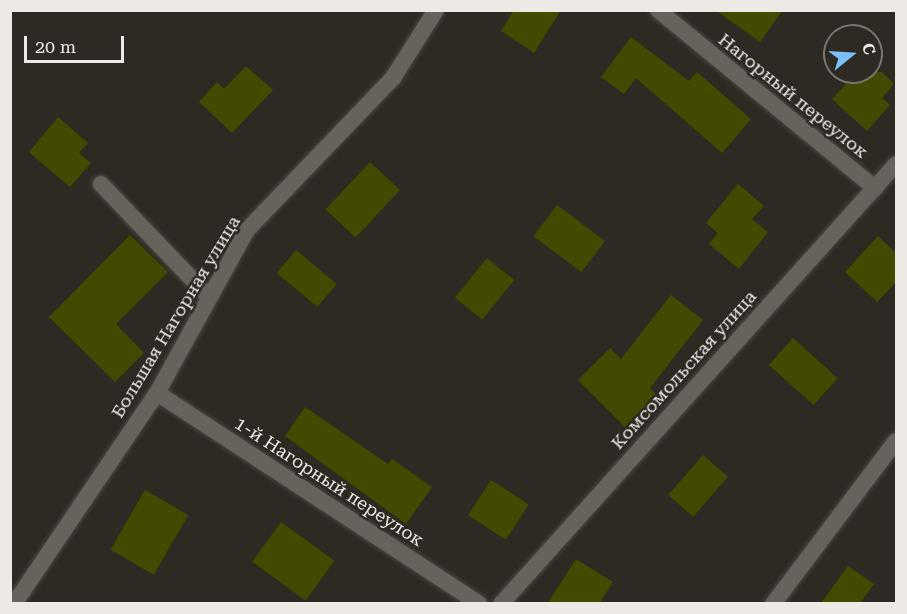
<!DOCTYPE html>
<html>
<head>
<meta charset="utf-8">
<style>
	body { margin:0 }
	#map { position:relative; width:907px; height:614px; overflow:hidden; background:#2d2923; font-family:"Roboto Serif",serif }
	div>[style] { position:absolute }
	.building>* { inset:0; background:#444900; transform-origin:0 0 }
	.roads { filter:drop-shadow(0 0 2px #4a4640) drop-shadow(0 0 2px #4a4640) }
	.service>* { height:16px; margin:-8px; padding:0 8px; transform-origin:8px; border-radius:8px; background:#67625b }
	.minor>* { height:16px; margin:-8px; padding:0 8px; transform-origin:8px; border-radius:8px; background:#67625b }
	span { translate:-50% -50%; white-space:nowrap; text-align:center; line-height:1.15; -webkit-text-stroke:5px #2d2923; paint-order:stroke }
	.street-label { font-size:18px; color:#edeae6 }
	.frame { position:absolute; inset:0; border:12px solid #edeae6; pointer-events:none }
	.north { position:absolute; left:823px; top:24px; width:60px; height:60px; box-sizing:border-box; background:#2d2923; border:2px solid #7a7671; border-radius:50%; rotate:72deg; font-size:16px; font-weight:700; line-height:24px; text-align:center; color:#edeae6 }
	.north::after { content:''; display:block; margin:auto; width:21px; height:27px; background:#7abff8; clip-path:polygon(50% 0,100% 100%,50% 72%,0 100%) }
	.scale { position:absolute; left:24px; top:36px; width:100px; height:27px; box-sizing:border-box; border:3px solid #edeae6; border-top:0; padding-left:8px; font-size:18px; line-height:21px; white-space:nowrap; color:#edeae6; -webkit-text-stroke:4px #2d2923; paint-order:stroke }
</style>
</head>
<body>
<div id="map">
	<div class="building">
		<div style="clip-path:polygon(514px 10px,561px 10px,534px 53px,501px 31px)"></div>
		<div style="clip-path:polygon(715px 10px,783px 10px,760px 42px)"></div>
		<div style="clip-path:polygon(631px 37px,689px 81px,697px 72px,751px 119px,722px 153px,636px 78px,624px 94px,601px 77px)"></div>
		<div style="clip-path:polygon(246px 66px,273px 90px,232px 133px,199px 102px,217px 82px,224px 89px)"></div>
		<div style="clip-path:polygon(857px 72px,882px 72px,894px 84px,882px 98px,890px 105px,867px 131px,832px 99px)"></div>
		<div style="clip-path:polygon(58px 117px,88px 143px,79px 153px,91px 163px,70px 187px,29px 152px)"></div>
		<div style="left:370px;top:162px;width:41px;height:65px;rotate:43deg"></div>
		<div style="clip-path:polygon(738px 184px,764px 206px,752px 219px,768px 232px,739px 269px,709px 244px,718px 233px,706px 223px)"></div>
		<div style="left:557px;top:205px;width:60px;height:39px;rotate:37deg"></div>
		<div style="clip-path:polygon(130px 235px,168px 272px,116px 324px,144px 353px,115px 382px,49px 317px)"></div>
		<div style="clip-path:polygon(878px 236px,897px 254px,897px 281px,877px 302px,845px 272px)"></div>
		<div style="left:296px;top:250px;width:53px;height:30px;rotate:40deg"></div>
		<div style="left:487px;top:258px;width:35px;height:51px;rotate:39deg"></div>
		<div style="clip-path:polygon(671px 295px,703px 320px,650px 388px,657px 395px,625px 427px,578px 380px,610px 348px,621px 359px)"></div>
		<div style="left:793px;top:338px;width:60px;height:36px;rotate:42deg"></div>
		<div style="clip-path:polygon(305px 407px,388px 464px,392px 459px,432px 487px,406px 524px,285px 436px)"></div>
		<div style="left:703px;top:455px;width:33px;height:53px;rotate:41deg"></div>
		<div style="left:491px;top:480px;width:45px;height:42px;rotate:33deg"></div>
		<div style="left:145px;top:490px;width:50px;height:69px;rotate:30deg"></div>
		<div style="left:281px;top:522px;width:66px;height:49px;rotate:36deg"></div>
		<div style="clip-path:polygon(576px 559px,613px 582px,600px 603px,548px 603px)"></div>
		<div style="clip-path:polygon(848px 566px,874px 584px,860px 603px,821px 603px)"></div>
	</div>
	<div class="roads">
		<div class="service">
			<div style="left:101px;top:184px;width:156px;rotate:46.3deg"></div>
		</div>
		<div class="minor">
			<div style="left:658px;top:10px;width:281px;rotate:39.4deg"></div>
			<div style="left:157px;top:393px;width:385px;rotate:33.2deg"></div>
			<div style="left:14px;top:604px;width:255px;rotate:-55.9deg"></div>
			<div style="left:157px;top:393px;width:186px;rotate:-61.1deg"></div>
			<div style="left:247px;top:230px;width:211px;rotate:-46.2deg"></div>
			<div style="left:393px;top:78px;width:80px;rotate:-57.7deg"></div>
			<div style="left:501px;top:604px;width:591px;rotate:-48.08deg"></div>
			<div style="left:773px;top:604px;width:204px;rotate:-53deg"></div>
		</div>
	</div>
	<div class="street-label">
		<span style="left:793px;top:96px;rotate:39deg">Нагорный переулок</span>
		<span style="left:176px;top:317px;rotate:-59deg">Большая Нагорная улица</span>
		<span style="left:684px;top:370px;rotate:-48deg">Комсомольская улица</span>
		<span style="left:329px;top:482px;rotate:33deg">1-й Нагорный переулок</span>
	</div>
	<div class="frame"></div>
	<div class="north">С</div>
	<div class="scale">20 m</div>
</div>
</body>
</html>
